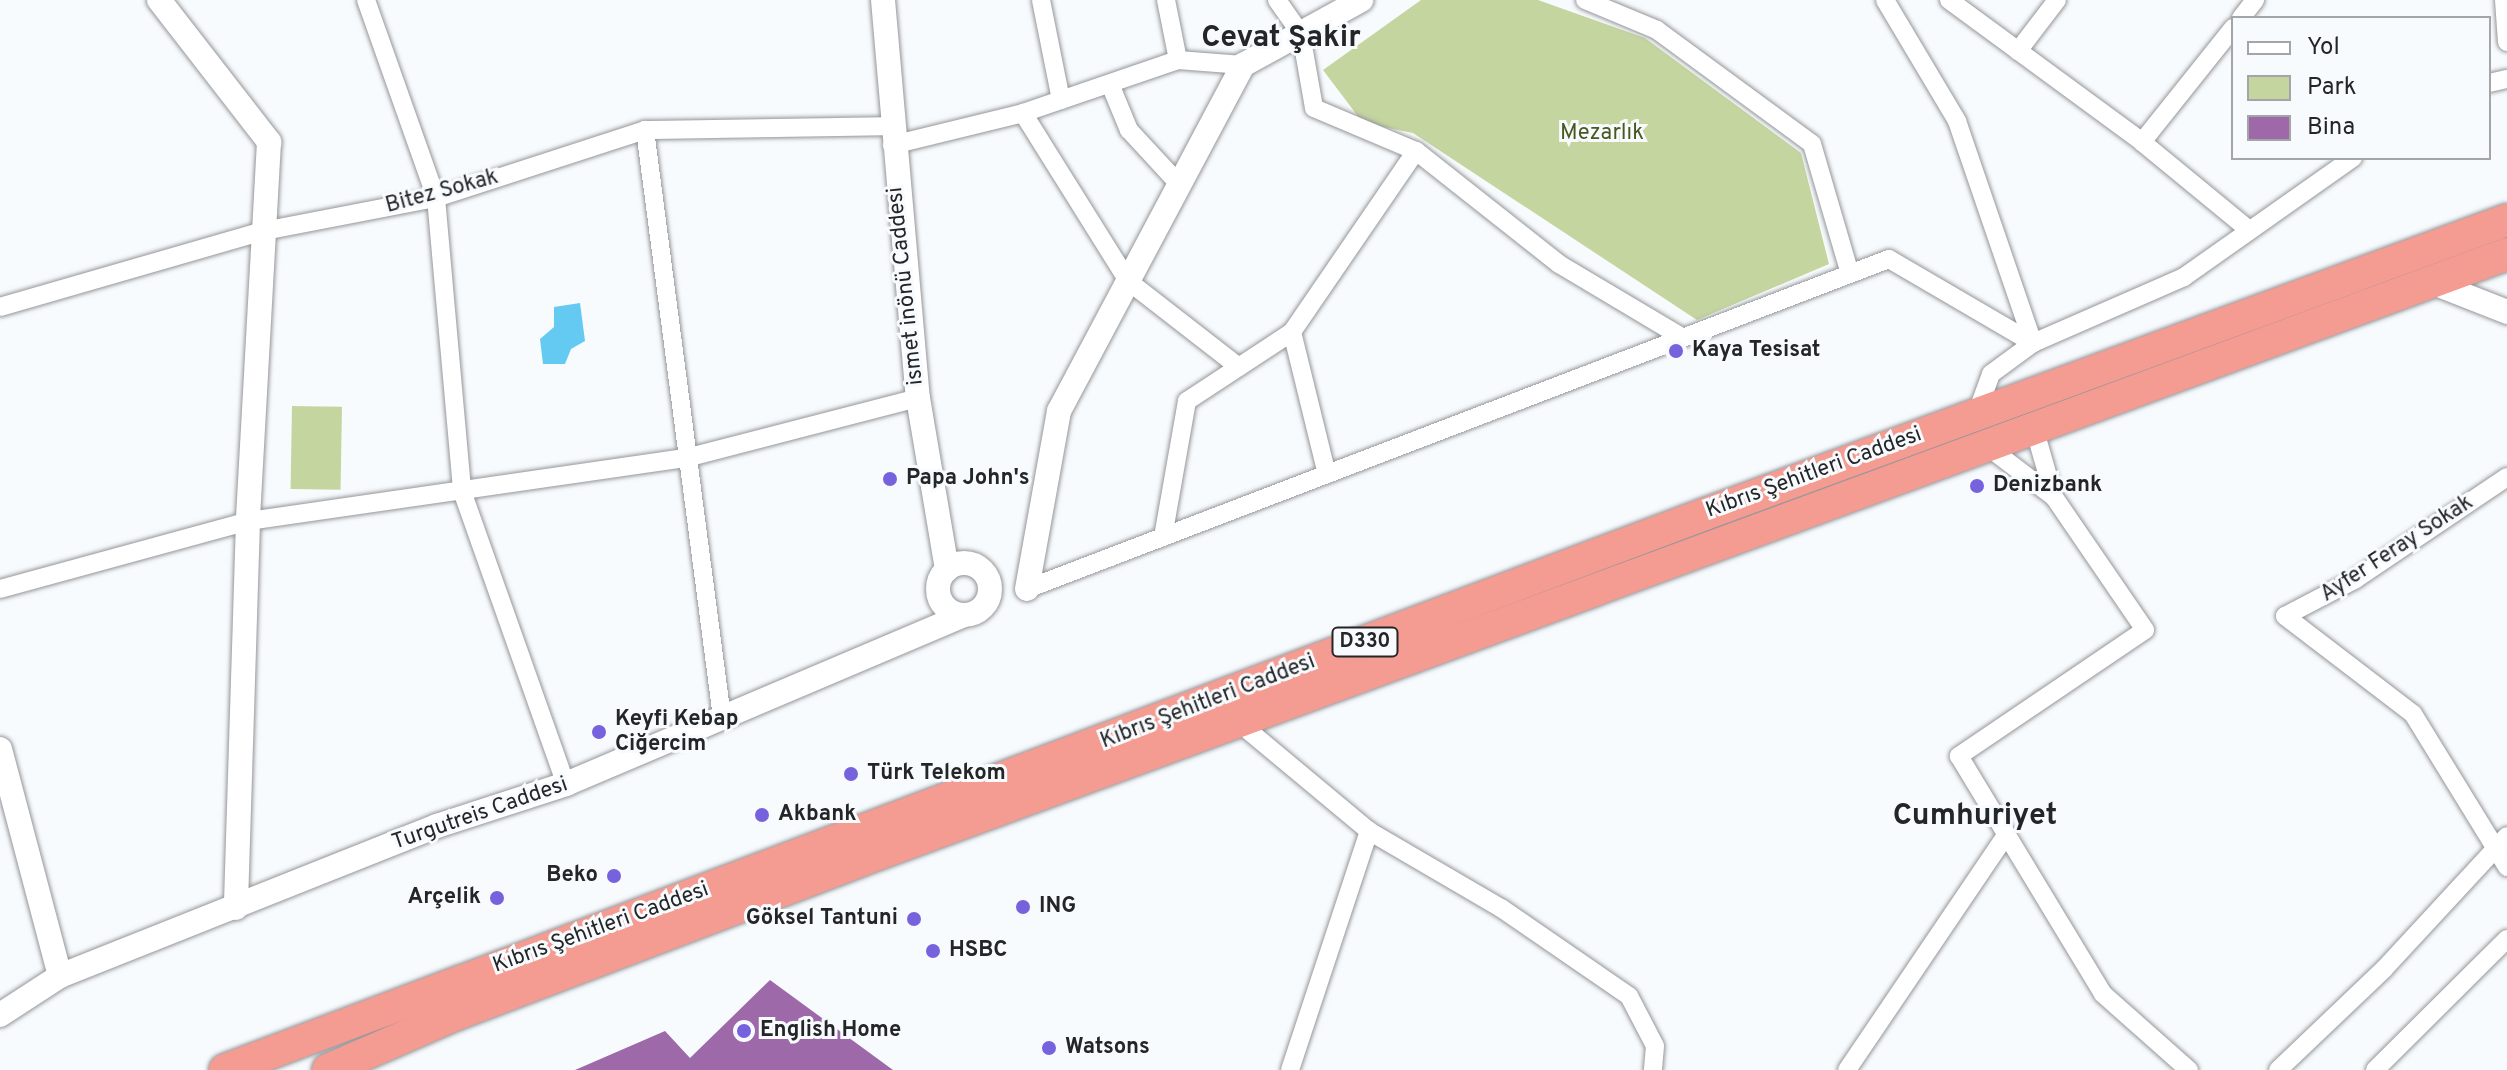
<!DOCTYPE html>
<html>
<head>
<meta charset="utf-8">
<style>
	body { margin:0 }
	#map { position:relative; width:2507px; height:1070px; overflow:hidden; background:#f8fbfe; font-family:Overpass,sans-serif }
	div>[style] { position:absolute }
	.green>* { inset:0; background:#c5d5a0; transform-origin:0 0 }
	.water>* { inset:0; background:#64caf1 }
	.building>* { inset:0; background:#9d69a8 }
	.roads { filter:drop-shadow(0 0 2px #949699) drop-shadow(0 0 2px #949699) }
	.minor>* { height:18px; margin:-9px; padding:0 9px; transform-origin:9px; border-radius:9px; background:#fff }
	.tertiary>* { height:24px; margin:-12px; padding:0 12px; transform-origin:12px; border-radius:12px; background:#fff }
	.tertiary>.ring { margin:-12px; padding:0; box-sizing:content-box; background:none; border:24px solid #fff; border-radius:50% }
	.trunk>* { height:32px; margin:-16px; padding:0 16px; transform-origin:16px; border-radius:16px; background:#f49b92 }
	.dots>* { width:22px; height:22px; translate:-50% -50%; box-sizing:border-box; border:4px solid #f8fbfe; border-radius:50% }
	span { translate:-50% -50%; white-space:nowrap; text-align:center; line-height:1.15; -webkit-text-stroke:6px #f8fbfe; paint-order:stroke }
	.shield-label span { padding:2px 6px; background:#f8fbfe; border:2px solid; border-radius:6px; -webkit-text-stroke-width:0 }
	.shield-label { font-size:20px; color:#242526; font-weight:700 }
	.park-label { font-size:22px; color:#49581e }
	.street-label { font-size:22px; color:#242526 }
	.poi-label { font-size:22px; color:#242526; font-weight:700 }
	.left { translate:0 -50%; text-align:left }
	.right { translate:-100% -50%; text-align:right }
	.district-label { font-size:30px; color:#242526; font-weight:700 }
	.legend { position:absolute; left:2231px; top:16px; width:260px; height:144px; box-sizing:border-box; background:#f8fbfe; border:2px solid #a3a5a8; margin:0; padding:10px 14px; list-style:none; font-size:24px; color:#242526 }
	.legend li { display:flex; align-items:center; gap:16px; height:40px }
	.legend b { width:40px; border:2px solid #a3a5a8 }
</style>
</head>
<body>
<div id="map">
	<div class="green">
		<div style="clip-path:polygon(1421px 0,1538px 0,1645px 38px,1801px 153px,1829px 264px,1697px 320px,1413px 133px,1363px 123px,1323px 70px)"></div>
		<div style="left:292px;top:406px;width:50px;height:83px;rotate:1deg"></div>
	</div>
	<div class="water">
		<div style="clip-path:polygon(580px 303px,585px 341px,571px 349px,565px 364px,543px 364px,540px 339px,554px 327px,554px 307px)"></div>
	</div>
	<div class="building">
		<div style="clip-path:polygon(770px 980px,893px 1070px,575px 1070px,665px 1031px,690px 1058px)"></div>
	</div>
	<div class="roads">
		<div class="minor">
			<div style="left:366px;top:0;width:210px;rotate:70.5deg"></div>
			<div style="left:436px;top:198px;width:294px;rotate:84.9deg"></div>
			<div style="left:462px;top:491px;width:311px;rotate:70.5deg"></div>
			<div style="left:1041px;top:0;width:102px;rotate:78.7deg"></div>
			<div style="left:1166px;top:0;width:61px;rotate:78.7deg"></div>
			<div style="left:1277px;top:0;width:42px;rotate:54.8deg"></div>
			<div style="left:1301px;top:34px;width:75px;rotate:80deg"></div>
			<div style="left:1314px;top:108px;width:111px;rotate:22.9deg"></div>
			<div style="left:1416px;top:151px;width:182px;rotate:38.3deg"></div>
			<div style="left:1559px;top:264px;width:144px;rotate:30.8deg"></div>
			<div style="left:1585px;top:0;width:78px;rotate:22.6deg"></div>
			<div style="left:1657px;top:30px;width:192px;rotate:36.3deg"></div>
			<div style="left:1812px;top:144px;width:135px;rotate:73.7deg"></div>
			<div style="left:1885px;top:0;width:141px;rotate:59.2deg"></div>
			<div style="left:1957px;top:121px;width:235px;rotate:71.1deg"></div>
			<div style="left:2033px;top:343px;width:52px;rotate:143.6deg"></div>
			<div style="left:1991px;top:374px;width:40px;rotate:110.2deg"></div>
			<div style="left:1949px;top:0;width:240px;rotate:36.3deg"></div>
			<div style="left:2504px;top:0;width:42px;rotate:85.9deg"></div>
			<div style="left:2241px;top:18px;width:23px;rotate:-52deg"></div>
			<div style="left:2233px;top:28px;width:146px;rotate:128.6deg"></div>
			<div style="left:2142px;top:142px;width:139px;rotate:39.4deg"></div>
			<div style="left:2018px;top:51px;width:64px;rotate:-52.6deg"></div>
			<div style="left:2489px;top:83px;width:18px;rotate:-13deg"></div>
			<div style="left:1110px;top:84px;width:50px;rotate:67.6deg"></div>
			<div style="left:1129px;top:130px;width:74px;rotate:47.2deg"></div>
			<div style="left:1023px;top:113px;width:198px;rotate:58deg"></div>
			<div style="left:1128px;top:281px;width:140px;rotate:37.8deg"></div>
			<div style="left:645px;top:130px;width:592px;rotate:82.53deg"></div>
			<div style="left:892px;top:145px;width:135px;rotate:-13.7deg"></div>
			<div style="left:1023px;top:113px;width:164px;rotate:-18.9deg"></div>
			<div style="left:1178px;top:60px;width:65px;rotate:4.4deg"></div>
			<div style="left:0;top:307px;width:275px;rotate:-16.1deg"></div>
			<div style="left:264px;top:231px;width:175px;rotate:-10.9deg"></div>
			<div style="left:436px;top:198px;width:220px;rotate:-18deg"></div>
			<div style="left:645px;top:130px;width:246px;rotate:-0.9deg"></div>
			<div style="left:1292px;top:332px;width:146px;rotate:76.2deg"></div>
			<div style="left:2033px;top:424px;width:76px;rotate:74deg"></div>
			<div style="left:1983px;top:443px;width:89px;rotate:37.3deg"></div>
			<div style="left:2054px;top:497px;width:161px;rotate:55.6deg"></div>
			<div style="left:2145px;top:630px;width:225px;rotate:145.9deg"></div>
			<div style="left:1959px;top:756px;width:278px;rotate:58.8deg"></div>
			<div style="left:2103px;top:994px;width:115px;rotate:41.5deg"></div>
			<div style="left:2507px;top:477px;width:182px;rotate:146deg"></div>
			<div style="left:2356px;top:579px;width:80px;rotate:152.5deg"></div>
			<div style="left:2285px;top:616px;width:161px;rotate:37.4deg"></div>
			<div style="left:2413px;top:714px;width:180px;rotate:58.4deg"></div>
			<div style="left:1163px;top:537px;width:138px;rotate:-80deg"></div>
			<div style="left:1187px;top:401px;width:126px;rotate:-33.3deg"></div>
			<div style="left:1292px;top:332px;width:219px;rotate:-55.6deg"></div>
			<div style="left:0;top:589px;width:257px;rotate:-15.3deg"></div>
			<div style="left:248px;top:521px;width:443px;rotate:-8.2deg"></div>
			<div style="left:686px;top:458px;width:240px;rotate:-14.5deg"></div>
			<div style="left:1027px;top:589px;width:923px;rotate:-20.95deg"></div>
			<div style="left:1889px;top:259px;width:167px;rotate:30.3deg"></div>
			<div style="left:2033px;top:343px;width:165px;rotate:-23.6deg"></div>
			<div style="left:2184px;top:277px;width:207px;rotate:-35.2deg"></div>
			<div style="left:1237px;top:721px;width:172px;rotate:39.8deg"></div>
			<div style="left:1369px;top:831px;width:153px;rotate:30.3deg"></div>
			<div style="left:1501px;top:908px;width:155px;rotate:34.5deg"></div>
			<div style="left:1629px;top:996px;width:56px;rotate:62.5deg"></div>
			<div style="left:1655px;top:1046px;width:24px;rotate:95deg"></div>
			<div style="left:1290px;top:1070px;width:252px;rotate:-71.7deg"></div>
			<div style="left:1847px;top:1070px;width:280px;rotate:-55.9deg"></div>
			<div style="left:2278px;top:1070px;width:146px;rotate:-43.6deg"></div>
			<div style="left:2384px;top:969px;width:181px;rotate:-47.2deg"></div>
			<div style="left:2375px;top:1070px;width:186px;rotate:-44.8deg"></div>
		</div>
		<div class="tertiary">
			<div style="left:159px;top:0;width:180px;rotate:52.2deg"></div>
			<div style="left:269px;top:142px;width:380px;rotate:93.2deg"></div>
			<div style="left:248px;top:521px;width:387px;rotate:91.8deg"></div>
			<div style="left:883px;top:0;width:400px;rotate:85deg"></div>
			<div style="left:918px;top:398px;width:174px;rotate:80.4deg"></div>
			<div style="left:2431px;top:282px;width:82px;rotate:21.5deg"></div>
			<div class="ring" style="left:938px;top:563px;width:28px;height:28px"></div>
			<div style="left:1027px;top:589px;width:181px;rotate:-79.8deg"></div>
			<div style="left:1059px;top:411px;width:392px;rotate:-62deg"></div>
			<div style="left:1243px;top:65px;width:135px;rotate:-28.8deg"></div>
			<div style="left:0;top:749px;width:235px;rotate:75.2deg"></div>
			<div style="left:0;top:1015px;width:72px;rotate:-33deg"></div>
			<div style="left:60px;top:976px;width:406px;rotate:-21.7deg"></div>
			<div style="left:437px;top:826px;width:136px;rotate:-18deg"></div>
			<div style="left:566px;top:784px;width:430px;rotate:-23deg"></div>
		</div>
		<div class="trunk">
			<div style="left:225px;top:1070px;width:1581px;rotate:-20.59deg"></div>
			<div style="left:1705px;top:514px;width:854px;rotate:-20.13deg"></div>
			<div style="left:328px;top:1070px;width:141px;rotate:-23.5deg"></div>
			<div style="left:457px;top:1014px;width:433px;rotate:-20.8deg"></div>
			<div style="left:862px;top:860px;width:1753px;rotate:-20.22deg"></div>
		</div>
	</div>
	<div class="dots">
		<div style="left:1676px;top:351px;background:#7662dd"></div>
		<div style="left:890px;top:479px;background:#7662dd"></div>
		<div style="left:1977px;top:486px;background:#7662dd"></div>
		<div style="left:599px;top:732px;background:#7662dd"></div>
		<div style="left:851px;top:774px;background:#7662dd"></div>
		<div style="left:762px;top:815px;background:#7662dd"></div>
		<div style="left:614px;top:876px;background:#7662dd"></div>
		<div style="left:497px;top:898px;background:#7662dd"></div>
		<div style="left:1023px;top:907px;background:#7662dd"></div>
		<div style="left:914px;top:919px;background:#7662dd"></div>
		<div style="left:933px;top:951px;background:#7662dd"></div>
		<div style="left:744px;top:1031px;background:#7662dd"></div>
		<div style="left:1049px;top:1048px;background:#7662dd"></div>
	</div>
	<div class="shield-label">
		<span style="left:1365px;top:642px">D330</span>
	</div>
	<div class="park-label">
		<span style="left:1602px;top:134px">Mezarlık</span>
	</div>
	<div class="street-label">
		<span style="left:442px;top:192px;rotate:-15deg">Bitez Sokak</span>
		<span style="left:906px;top:286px;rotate:-96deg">ismet inönü Caddesi</span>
		<span style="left:1814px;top:473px;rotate:-20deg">Kıbrıs Şehitleri Caddesi</span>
		<span style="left:2397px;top:549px;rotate:-33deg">Ayfer Feray Sokak</span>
		<span style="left:1208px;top:702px;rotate:-21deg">Kıbrıs Şehitleri Caddesi</span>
		<span style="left:480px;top:814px;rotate:-19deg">Turgutreis Caddesi</span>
		<span style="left:601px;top:928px;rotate:-20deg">Kıbrıs Şehitleri Caddesi</span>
	</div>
	<div class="poi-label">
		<span class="left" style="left:1692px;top:351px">Kaya Tesisat</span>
		<span class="left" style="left:906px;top:479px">Papa John's</span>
		<span class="left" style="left:1993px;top:486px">Denizbank</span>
		<span class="left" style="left:615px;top:732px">Keyfi Kebap<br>Ciğercim</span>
		<span class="left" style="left:867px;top:774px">Türk Telekom</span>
		<span class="left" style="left:778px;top:815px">Akbank</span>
		<span class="right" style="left:598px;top:876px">Beko</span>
		<span class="right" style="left:481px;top:898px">Arçelik</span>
		<span class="left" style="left:1039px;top:907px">ING</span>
		<span class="right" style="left:898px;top:919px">Göksel Tantuni</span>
		<span class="left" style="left:949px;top:951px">HSBC</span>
		<span class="left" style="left:760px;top:1031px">English Home</span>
		<span class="left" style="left:1065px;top:1048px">Watsons</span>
	</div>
	<div class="district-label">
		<span style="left:1281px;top:39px">Cevat Şakir</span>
		<span style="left:1975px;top:817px">Cumhuriyet</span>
	</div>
	<ul class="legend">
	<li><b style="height:10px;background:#fff"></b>Yol</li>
	<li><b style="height:22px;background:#c5d5a0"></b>Park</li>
	<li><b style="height:22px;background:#9d69a8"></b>Bina</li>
	</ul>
</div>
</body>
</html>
